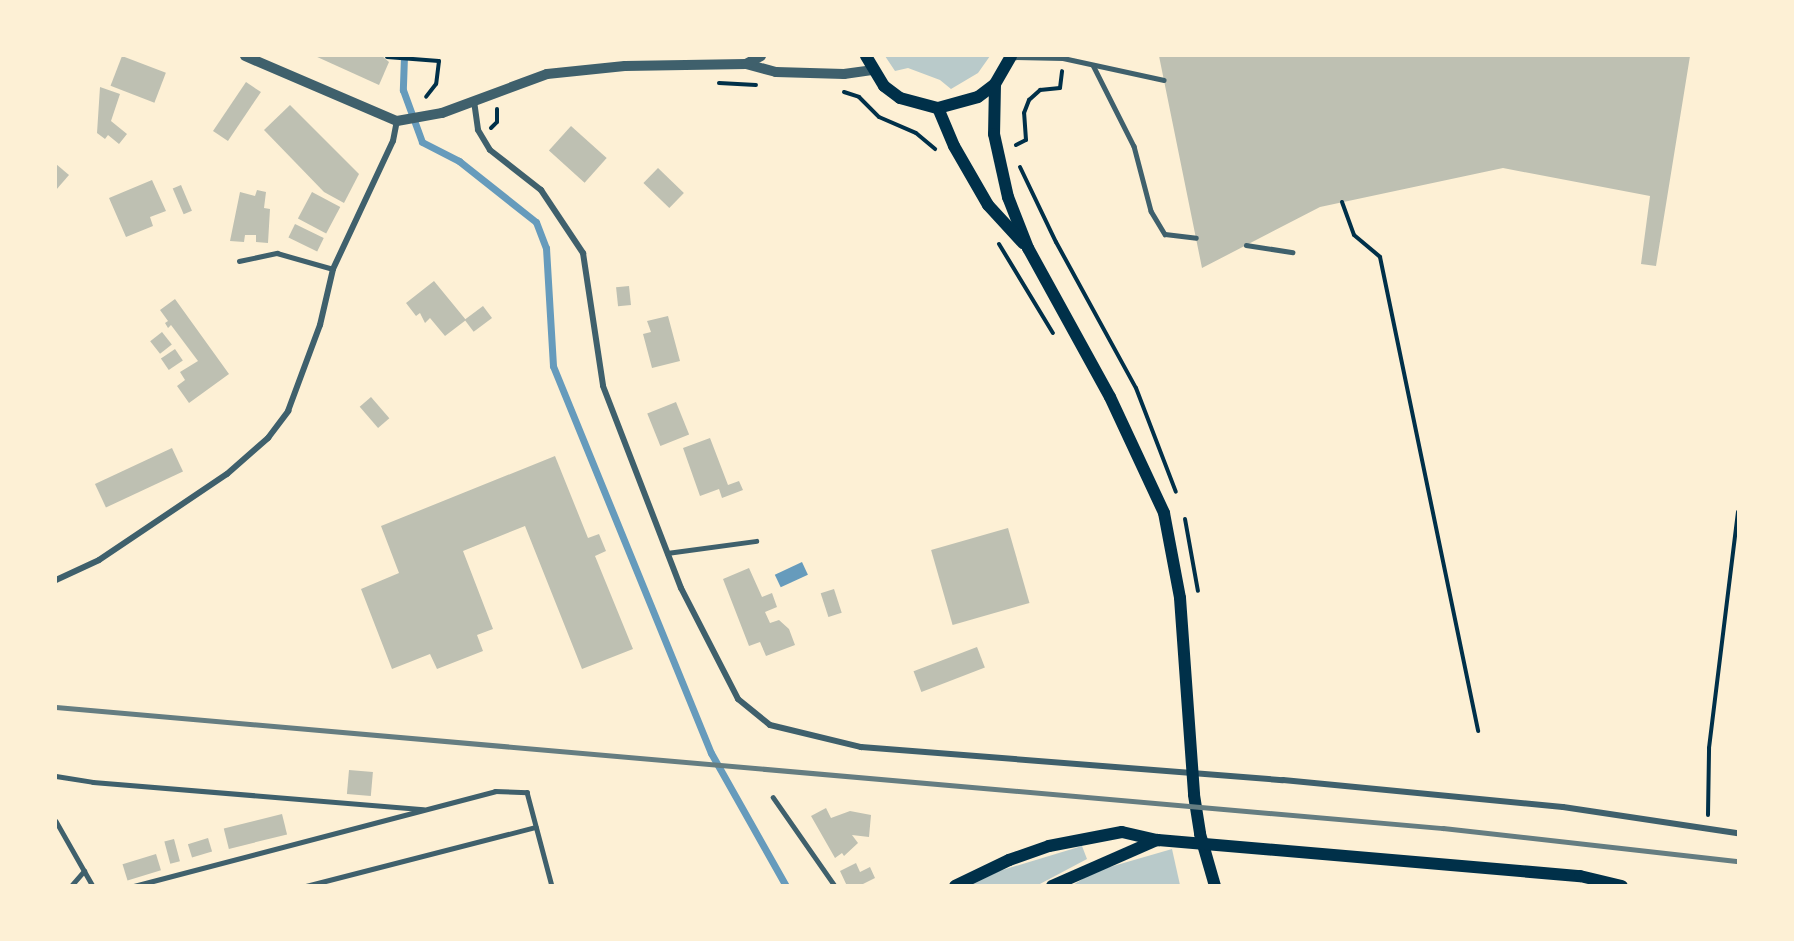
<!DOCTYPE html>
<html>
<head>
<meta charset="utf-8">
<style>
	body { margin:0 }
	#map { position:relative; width:1794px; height:941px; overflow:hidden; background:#fdf0d5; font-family:"Roboto Serif",serif }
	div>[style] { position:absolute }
	.green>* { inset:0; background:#b9caca }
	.water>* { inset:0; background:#669bbc; transform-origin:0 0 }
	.stream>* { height:7px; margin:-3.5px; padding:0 3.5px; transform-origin:3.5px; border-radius:3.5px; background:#669bbc }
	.building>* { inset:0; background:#bec0b2; transform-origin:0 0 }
	.path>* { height:4px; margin:-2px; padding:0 2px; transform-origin:2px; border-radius:2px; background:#003049 }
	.service>* { height:4.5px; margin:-2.25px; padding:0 2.25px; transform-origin:2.25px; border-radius:2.25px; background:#3f606c }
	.minor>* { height:6px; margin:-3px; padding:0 3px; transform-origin:3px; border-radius:3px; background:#3f606c }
	.tertiary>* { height:10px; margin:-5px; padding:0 5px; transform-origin:5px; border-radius:5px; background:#3f606c }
	.secondary>* { height:12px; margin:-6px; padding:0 6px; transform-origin:6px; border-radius:6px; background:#003049 }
	.rail>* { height:4.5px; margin:-2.25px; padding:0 2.25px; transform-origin:2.25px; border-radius:2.25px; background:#657d81 }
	span { translate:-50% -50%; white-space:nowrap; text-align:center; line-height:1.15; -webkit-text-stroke:5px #fdf0d5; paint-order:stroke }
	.frame { position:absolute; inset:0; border:57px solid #fdf0d5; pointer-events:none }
</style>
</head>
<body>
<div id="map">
	<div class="green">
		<div style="clip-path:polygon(885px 56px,990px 56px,978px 73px,951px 89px,940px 80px,908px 68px,895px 71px)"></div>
		<div style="clip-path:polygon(1082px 846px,1087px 859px,1038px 885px,971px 885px,999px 871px)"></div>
		<div style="clip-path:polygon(1172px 849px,1180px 885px,1071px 886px,1096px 871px)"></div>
	</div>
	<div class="water">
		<div style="left:802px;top:562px;width:14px;height:30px;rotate:65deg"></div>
	</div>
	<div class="stream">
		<div style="left:404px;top:56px;width:34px;rotate:92deg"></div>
		<div style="left:403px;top:90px;width:55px;rotate:69.9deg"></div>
		<div style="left:422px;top:142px;width:42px;rotate:27.2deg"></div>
		<div style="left:459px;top:161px;width:98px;rotate:38.4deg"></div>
		<div style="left:536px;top:222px;width:28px;rotate:69deg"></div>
		<div style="left:546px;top:248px;width:118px;rotate:86.6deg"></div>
		<div style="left:553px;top:366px;width:418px;rotate:67.8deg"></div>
		<div style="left:711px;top:753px;width:153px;rotate:60.6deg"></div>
	</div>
	<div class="building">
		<div style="left:122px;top:56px;width:47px;height:32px;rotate:21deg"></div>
		<div style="clip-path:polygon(315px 56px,382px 56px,389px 62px,379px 85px)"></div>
		<div style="clip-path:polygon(1159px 56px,1690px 56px,1656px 266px,1641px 264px,1650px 196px,1503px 168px,1320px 207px,1202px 268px)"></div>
		<div style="left:246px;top:82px;width:18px;height:59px;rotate:34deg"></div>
		<div style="clip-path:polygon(100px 87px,120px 94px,111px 121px,127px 134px,119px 144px,108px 135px,105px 139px,97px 133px)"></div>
		<div style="clip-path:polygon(290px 105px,359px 174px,344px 203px,324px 192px,264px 130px)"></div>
		<div style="left:571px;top:126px;width:48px;height:33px;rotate:42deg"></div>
		<div style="clip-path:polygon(56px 164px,69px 175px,56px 190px)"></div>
		<div style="left:658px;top:168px;width:36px;height:21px;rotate:44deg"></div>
		<div style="clip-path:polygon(152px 180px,166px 211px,150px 217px,153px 226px,126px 237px,109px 198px)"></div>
		<div style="left:181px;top:185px;width:28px;height:9px;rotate:67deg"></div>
		<div style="clip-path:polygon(257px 190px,266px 192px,264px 208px,270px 209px,268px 243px,256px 242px,256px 235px,245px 235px,244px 242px,230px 241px,240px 192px,255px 196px)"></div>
		<div style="left:312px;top:192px;width:32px;height:30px;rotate:28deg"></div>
		<div style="left:295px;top:224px;width:32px;height:15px;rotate:26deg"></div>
		<div style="clip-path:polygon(434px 281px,466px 320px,445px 336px,430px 318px,425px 323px,420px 313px,416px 316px,406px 303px)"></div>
		<div style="left:629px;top:286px;width:19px;height:13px;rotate:84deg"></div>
		<div style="clip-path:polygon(175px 299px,229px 374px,189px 403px,177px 386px,185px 380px,180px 372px,198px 361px,171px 325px,168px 328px,165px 323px,168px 321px,160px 310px)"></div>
		<div style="left:483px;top:306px;width:15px;height:23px;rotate:53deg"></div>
		<div style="clip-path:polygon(668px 316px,680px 361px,652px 368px,643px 334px,651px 332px,647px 321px)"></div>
		<div style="left:162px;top:332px;width:16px;height:15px;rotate:52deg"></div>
		<div style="left:175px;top:349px;width:14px;height:17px;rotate:56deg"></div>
		<div style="left:371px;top:397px;width:28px;height:15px;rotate:49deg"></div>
		<div style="left:676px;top:402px;width:35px;height:31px;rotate:68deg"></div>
		<div style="clip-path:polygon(710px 438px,728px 485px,739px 481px,743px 490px,722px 498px,719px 489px,700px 496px,683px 448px)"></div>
		<div style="left:172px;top:448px;width:26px;height:85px;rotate:65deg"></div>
		<div style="clip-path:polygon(555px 456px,588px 538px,599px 534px,606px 551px,595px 556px,633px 649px,582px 669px,525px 526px,463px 551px,493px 629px,477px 635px,483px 651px,437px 669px,430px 654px,392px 669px,361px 589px,399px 573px,381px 526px)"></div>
		<div style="left:1008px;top:528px;width:78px;height:80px;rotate:74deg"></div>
		<div style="clip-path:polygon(749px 568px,762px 597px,772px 593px,777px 607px,765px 612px,770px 623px,779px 620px,789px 629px,795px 645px,766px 656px,760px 642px,749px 646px,723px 579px)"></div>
		<div style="left:834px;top:589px;width:25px;height:14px;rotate:72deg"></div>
		<div style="left:977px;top:647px;width:22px;height:68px;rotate:69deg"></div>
		<div style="left:349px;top:770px;width:24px;height:24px;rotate:5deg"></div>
		<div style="clip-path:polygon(826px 808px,831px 818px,850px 811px,871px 815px,869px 837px,852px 835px,858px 843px,844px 856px,842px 853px,835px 858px,811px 816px)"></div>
		<div style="left:282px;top:814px;width:21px;height:60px;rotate:76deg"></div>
		<div style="left:208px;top:838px;width:14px;height:21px;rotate:73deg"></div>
		<div style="left:174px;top:839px;width:23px;height:10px;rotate:75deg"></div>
		<div style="left:156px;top:854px;width:17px;height:35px;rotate:73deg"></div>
		<div style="clip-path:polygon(856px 863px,860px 872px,870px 867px,875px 878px,859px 886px,847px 886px,840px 871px)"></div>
	</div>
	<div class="path">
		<div style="left:387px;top:57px;width:52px;rotate:4.4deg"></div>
		<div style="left:439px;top:61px;width:23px;rotate:97deg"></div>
		<div style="left:436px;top:84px;width:16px;rotate:128deg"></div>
		<div style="left:719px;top:83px;width:37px;rotate:3deg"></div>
		<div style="left:844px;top:92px;width:16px;rotate:18deg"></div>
		<div style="left:859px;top:97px;width:28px;rotate:45deg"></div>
		<div style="left:879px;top:117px;width:40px;rotate:23.4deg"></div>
		<div style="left:916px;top:133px;width:25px;rotate:40deg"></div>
		<div style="left:491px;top:128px;width:8px;rotate:-45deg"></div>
		<div style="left:497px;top:122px;width:13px;rotate:-90deg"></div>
		<div style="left:1016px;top:145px;width:11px;rotate:-27deg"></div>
		<div style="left:1026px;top:140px;width:27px;rotate:-94deg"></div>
		<div style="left:1024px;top:113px;width:14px;rotate:-69deg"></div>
		<div style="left:1029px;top:100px;width:15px;rotate:-42deg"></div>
		<div style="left:1040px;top:90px;width:20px;rotate:-6deg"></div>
		<div style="left:1060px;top:88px;width:17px;rotate:-83deg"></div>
		<div style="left:1020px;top:167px;width:83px;rotate:64.4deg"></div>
		<div style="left:1056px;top:242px;width:166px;rotate:61.3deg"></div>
		<div style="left:1136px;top:388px;width:111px;rotate:69deg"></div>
		<div style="left:1342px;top:202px;width:35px;rotate:70deg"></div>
		<div style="left:1354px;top:235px;width:34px;rotate:40deg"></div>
		<div style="left:1380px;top:257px;width:484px;rotate:78.3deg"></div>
		<div style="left:999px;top:244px;width:104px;rotate:58.8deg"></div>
		<div style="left:1185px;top:519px;width:73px;rotate:79.8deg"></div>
		<div style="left:1708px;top:815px;width:67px;rotate:-89.1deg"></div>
		<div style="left:1709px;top:748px;width:238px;rotate:-83deg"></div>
	</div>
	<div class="service">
		<div style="left:1011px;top:57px;width:52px;rotate:1.1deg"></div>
		<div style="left:1063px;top:58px;width:103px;rotate:12.3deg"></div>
		<div style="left:1093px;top:65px;width:91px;rotate:63.2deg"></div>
		<div style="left:1134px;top:146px;width:67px;rotate:75.3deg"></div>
		<div style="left:1151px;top:211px;width:27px;rotate:59deg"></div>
		<div style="left:1165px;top:234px;width:31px;rotate:7deg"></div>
		<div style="left:1246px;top:245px;width:47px;rotate:8.7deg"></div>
		<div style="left:239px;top:261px;width:39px;rotate:-12deg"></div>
		<div style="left:277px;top:253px;width:58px;rotate:15.9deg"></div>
		<div style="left:667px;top:553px;width:90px;rotate:-7.7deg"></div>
		<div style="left:56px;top:776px;width:37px;rotate:9deg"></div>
		<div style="left:93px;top:782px;width:331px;rotate:4.7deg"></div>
		<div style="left:773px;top:797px;width:108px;rotate:55.1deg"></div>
		<div style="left:56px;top:821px;width:75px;rotate:60.4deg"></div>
		<div style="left:71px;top:886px;width:20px;rotate:-49deg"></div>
		<div style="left:134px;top:886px;width:373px;rotate:-14.7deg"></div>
		<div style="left:495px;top:791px;width:32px;rotate:2deg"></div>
		<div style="left:527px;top:792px;width:97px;rotate:75.1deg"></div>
		<div style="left:306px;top:886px;width:237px;rotate:-14.4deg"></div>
	</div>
	<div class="minor">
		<div style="left:474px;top:101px;width:29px;rotate:82deg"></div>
		<div style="left:478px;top:130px;width:23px;rotate:59deg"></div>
		<div style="left:490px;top:150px;width:65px;rotate:38.1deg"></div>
		<div style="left:541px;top:190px;width:76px;rotate:56.3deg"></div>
		<div style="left:583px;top:253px;width:134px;rotate:81.4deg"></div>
		<div style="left:603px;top:386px;width:217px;rotate:68.9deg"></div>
		<div style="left:681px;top:588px;width:125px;rotate:62.8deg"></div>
		<div style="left:738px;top:699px;width:41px;rotate:39.1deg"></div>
		<div style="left:770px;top:725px;width:94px;rotate:13.6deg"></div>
		<div style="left:861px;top:747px;width:423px;rotate:4.5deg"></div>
		<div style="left:1283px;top:780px;width:281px;rotate:5.5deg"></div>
		<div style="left:1563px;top:807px;width:177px;rotate:8.5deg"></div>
		<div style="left:56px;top:580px;width:47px;rotate:-24.9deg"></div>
		<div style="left:99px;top:560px;width:154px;rotate:-33.9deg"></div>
		<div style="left:227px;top:474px;width:55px;rotate:-41.3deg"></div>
		<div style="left:268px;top:438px;width:34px;rotate:-53deg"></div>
		<div style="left:288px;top:411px;width:92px;rotate:-69.6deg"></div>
		<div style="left:320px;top:325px;width:57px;rotate:-76.9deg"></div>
		<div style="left:333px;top:269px;width:141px;rotate:-64.9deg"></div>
		<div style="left:393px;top:141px;width:20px;rotate:-79deg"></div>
	</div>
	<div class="tertiary">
		<div style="left:245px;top:56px;width:165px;rotate:23.2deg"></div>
		<div style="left:397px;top:121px;width:46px;rotate:-10.1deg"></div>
		<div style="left:442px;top:113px;width:112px;rotate:-20.4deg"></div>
		<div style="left:547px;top:74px;width:78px;rotate:-5.9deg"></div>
		<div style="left:625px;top:66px;width:121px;rotate:-0.9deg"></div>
		<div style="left:746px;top:64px;width:31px;rotate:15deg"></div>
		<div style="left:776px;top:72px;width:68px;rotate:1.7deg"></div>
		<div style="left:844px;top:74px;width:28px;rotate:-8deg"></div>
		<div style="left:746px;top:64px;width:17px;rotate:-28deg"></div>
	</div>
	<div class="secondary">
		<div style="left:866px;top:56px;width:35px;rotate:59deg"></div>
		<div style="left:884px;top:86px;width:20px;rotate:37deg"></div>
		<div style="left:900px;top:98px;width:39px;rotate:15deg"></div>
		<div style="left:938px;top:108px;width:41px;rotate:-15.4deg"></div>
		<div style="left:978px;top:97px;width:21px;rotate:-37deg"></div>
		<div style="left:995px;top:84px;width:32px;rotate:-60deg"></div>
		<div style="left:995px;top:84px;width:50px;rotate:91.1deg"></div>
		<div style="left:994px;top:134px;width:65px;rotate:77.5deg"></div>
		<div style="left:1008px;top:197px;width:55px;rotate:68.6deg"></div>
		<div style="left:1028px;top:248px;width:170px;rotate:61.2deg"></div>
		<div style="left:1110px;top:397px;width:128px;rotate:65deg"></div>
		<div style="left:1164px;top:513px;width:86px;rotate:79.3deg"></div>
		<div style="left:1180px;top:598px;width:197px;rotate:85.9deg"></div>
		<div style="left:1194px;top:795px;width:39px;rotate:81deg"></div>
		<div style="left:1200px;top:834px;width:54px;rotate:73.9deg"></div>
		<div style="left:938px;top:108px;width:41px;rotate:67.2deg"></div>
		<div style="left:954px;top:146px;width:68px;rotate:60deg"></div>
		<div style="left:988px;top:205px;width:52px;rotate:47.4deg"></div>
		<div style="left:955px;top:886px;width:60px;rotate:-25.7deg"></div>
		<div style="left:1009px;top:860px;width:42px;rotate:-19.3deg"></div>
		<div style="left:1049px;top:846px;width:74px;rotate:-10.9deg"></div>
		<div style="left:1122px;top:832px;width:37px;rotate:13deg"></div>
		<div style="left:1158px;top:840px;width:424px;rotate:4.9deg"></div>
		<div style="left:1580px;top:876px;width:43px;rotate:13.4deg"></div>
		<div style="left:1052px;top:886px;width:115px;rotate:-23.7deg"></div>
	</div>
	<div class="rail">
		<div style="left:56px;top:707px;width:1392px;rotate:4.99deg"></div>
		<div style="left:1443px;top:828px;width:297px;rotate:6.4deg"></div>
	</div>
	<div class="frame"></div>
</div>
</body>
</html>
